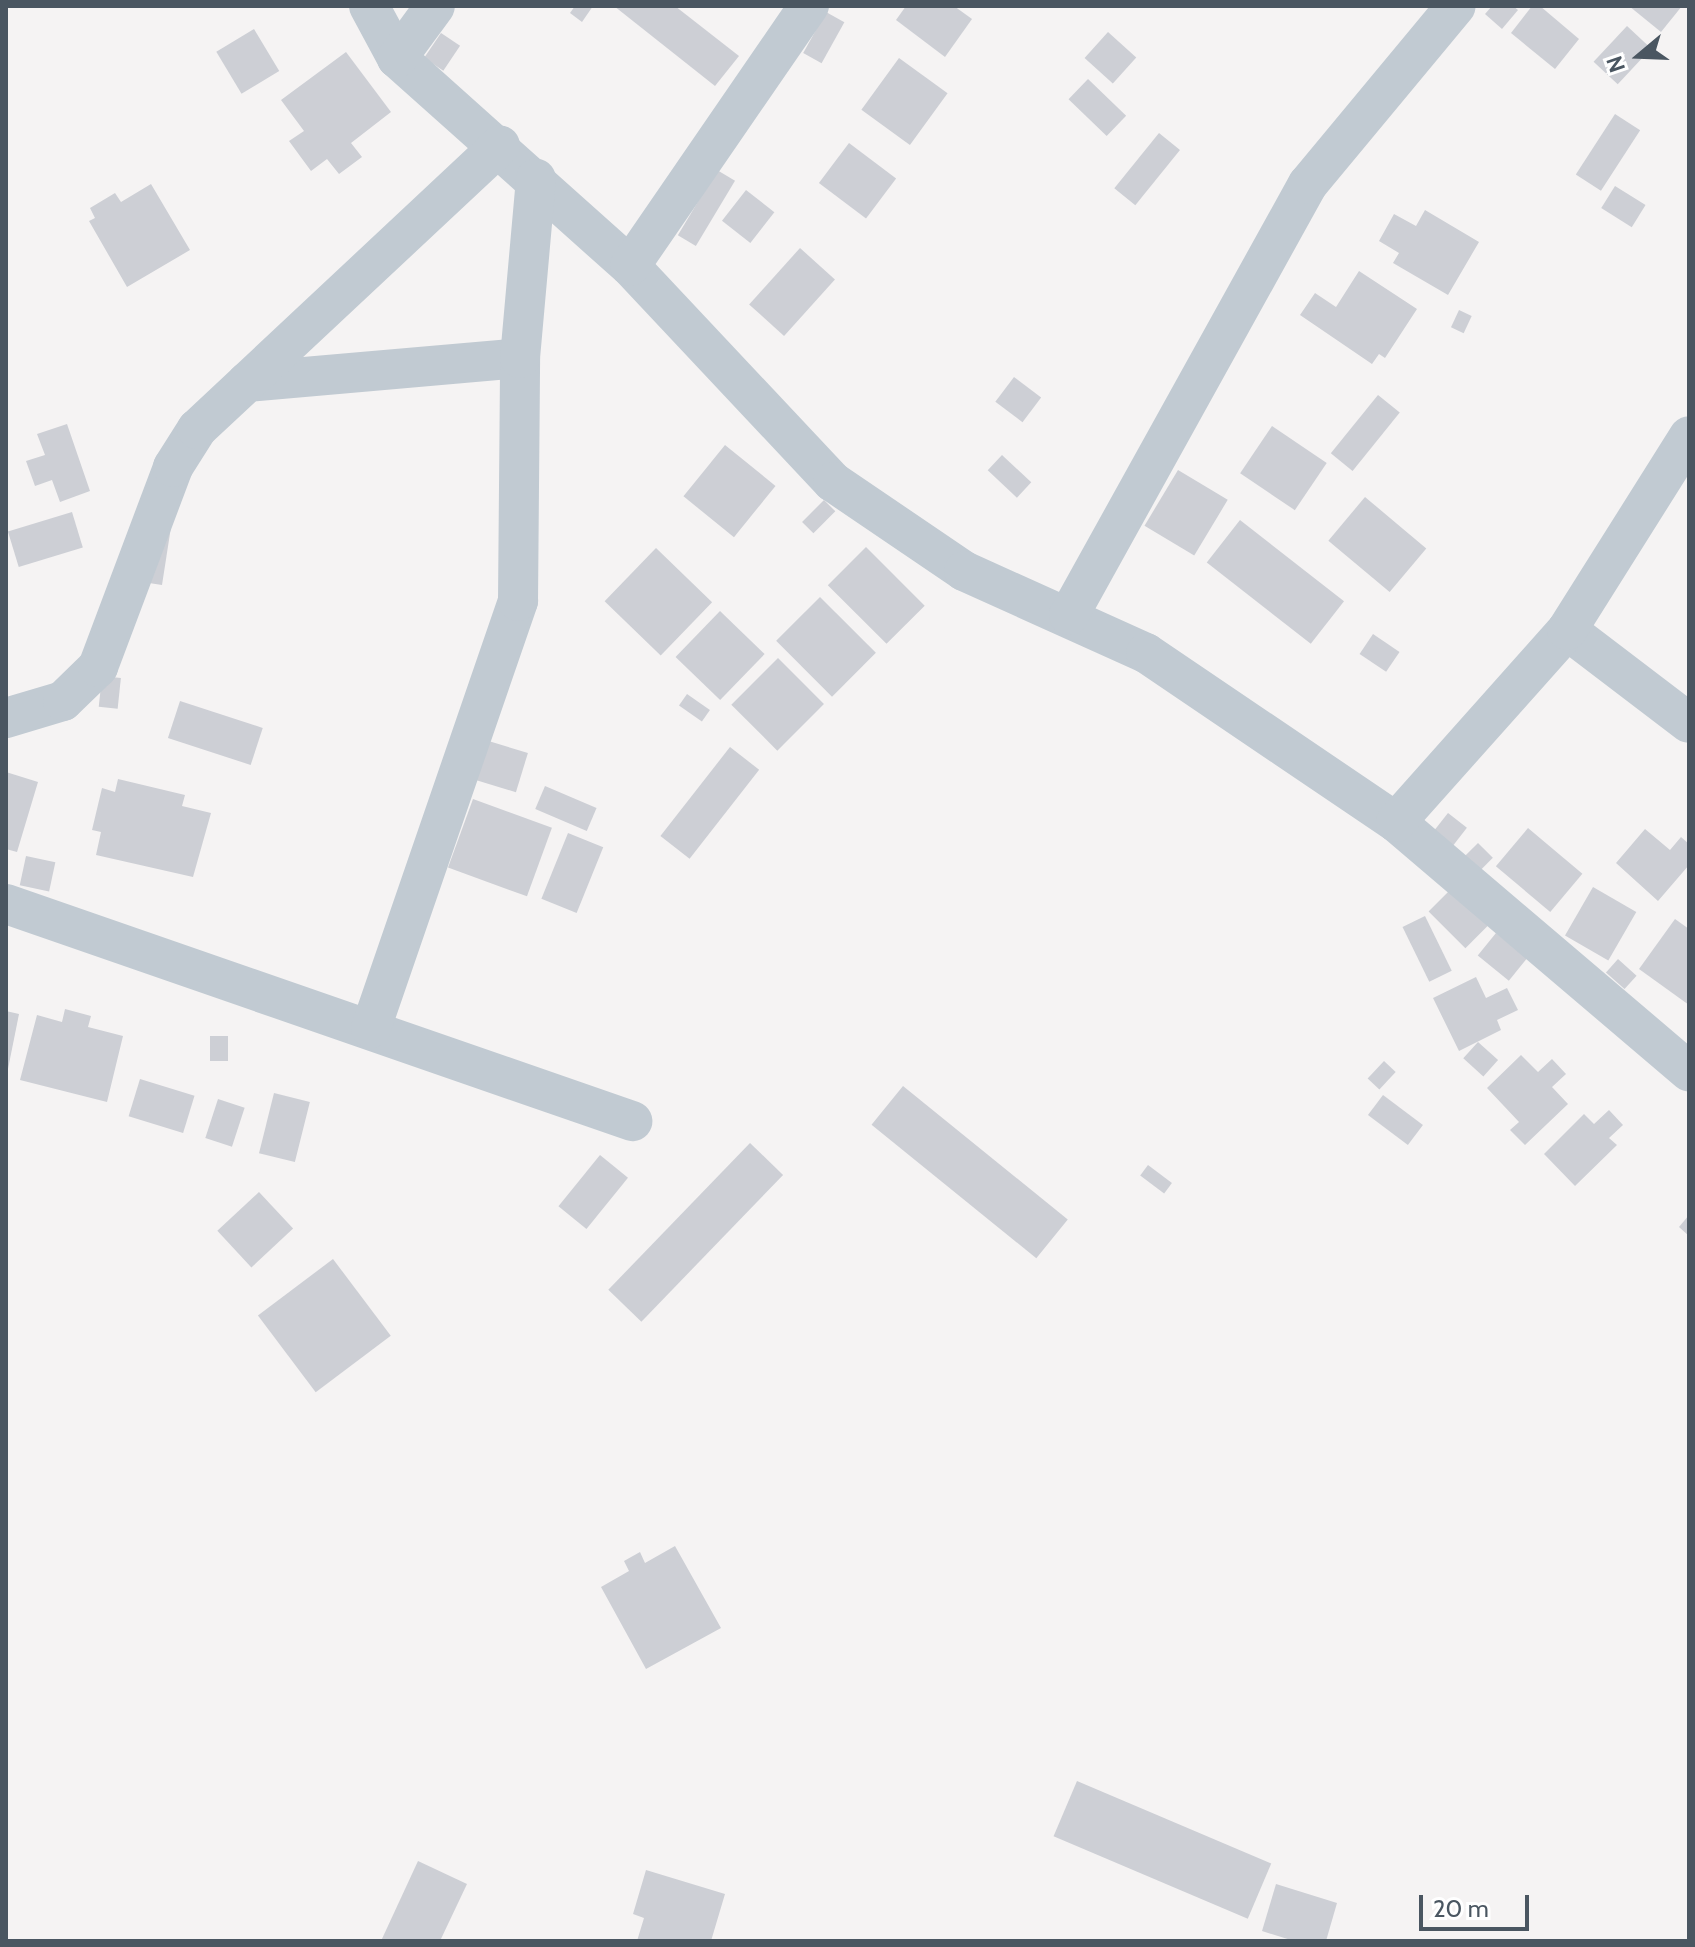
<!DOCTYPE html>
<html>
<head>
<meta charset="utf-8">
<style>
	body { margin:0 }
	#map { position:relative; width:1695px; height:1947px; overflow:hidden; background:#f5f3f3; font-family:Cabin,sans-serif }
	div>[style] { position:absolute }
	.building>* { inset:0; background:#cdcfd5; transform-origin:0 0 }
	.minor>* { height:40px; margin:-20px; padding:0 20px; transform-origin:20px; border-radius:20px; background:#c1cad2 }
	span { translate:-50% -50%; white-space:nowrap; text-align:center; line-height:1.15; -webkit-text-stroke:6px #fff; paint-order:stroke }
	.frame { position:absolute; inset:0; border:8px solid #4a5661; pointer-events:none }
	.north { position:absolute; left:1599px; top:16px; width:80px; height:80px; -webkit-text-stroke:6px #fff; paint-order:stroke; rotate:251deg; font-size:22px; font-weight:700; line-height:32px; text-align:center; color:#4a5661 }
	.north::after { content:''; display:block; margin:auto; width:28px; height:36px; background:#4a5661; clip-path:polygon(50% 0,100% 100%,50% 72%,0 100%) }
	.scale { position:absolute; left:1419px; top:1895px; width:110px; height:36px; box-sizing:border-box; border:4px solid #4a5661; border-top:0; padding-left:10px; font-size:24px; line-height:28px; white-space:nowrap; color:#4a5661; -webkit-text-stroke:6px #fff; paint-order:stroke }
</style>
</head>
<body>
<div id="map">
	<div class="building">
		<div style="clip-path:polygon(575px 6px,593px 6px,582px 22px,570px 13px)"></div>
		<div style="clip-path:polygon(614px 6px,675px 6px,739px 56px,715px 86px)"></div>
		<div style="clip-path:polygon(906px 6px,954px 6px,972px 19px,945px 57px,896px 20px)"></div>
		<div style="clip-path:polygon(1492px 6px,1513px 6px,1518px 10px,1502px 29px,1485px 14px)"></div>
		<div style="clip-path:polygon(1532px 6px,1540px 6px,1579px 39px,1555px 69px,1511px 33px)"></div>
		<div style="clip-path:polygon(1629px 6px,1682px 6px,1661px 32px)"></div>
		<div style="left:826px;top:12px;width:21px;height:47px;rotate:29deg"></div>
		<div style="left:1627px;top:26px;width:33px;height:49px;rotate:43deg"></div>
		<div style="left:254px;top:29px;width:49px;height:44px;rotate:59deg"></div>
		<div style="left:1108px;top:32px;width:38px;height:35px;rotate:42deg"></div>
		<div style="left:441px;top:33px;width:23px;height:30px;rotate:34deg"></div>
		<div style="clip-path:polygon(346px 52px,391px 112px,351px 143px,362px 157px,339px 174px,327px 159px,311px 171px,289px 141px,304px 131px,281px 100px)"></div>
		<div style="left:899px;top:58px;width:60px;height:64px;rotate:36deg"></div>
		<div style="left:1088px;top:79px;width:53px;height:28px;rotate:44deg"></div>
		<div style="left:1615px;top:114px;width:30px;height:72px;rotate:33deg"></div>
		<div style="left:1159px;top:133px;width:27px;height:71px;rotate:39deg"></div>
		<div style="left:849px;top:143px;width:59px;height:50px;rotate:37deg"></div>
		<div style="left:717px;top:170px;width:21px;height:76px;rotate:31deg"></div>
		<div style="clip-path:polygon(151px 184px,190px 250px,127px 287px,89px 221px,95px 218px,90px 208px,115px 193px,121px 202px)"></div>
		<div style="left:1615px;top:186px;width:36px;height:26px;rotate:32deg"></div>
		<div style="left:746px;top:190px;width:36px;height:39px;rotate:38deg"></div>
		<div style="clip-path:polygon(1425px 210px,1479px 242px,1448px 295px,1393px 263px,1399px 253px,1379px 241px,1394px 214px,1416px 226px)"></div>
		<div style="left:800px;top:248px;width:47px;height:76px;rotate:42deg"></div>
		<div style="clip-path:polygon(1359px 271px,1417px 309px,1385px 358px,1379px 354px,1372px 364px,1300px 315px,1315px 293px,1336px 307px)"></div>
		<div style="left:1459px;top:310px;width:14px;height:19px;rotate:25deg"></div>
		<div style="left:1014px;top:377px;width:34px;height:31px;rotate:37deg"></div>
		<div style="left:1378px;top:395px;width:28px;height:75px;rotate:39deg"></div>
		<div style="clip-path:polygon(67px 424px,90px 491px,60px 502px,52px 480px,35px 486px,26px 461px,45px 455px,37px 434px)"></div>
		<div style="left:1272px;top:426px;width:66px;height:57px;rotate:34deg"></div>
		<div style="left:725px;top:445px;width:65px;height:66px;rotate:39deg"></div>
		<div style="left:1002px;top:455px;width:40px;height:21px;rotate:43deg"></div>
		<div style="left:1178px;top:470px;width:58px;height:65px;rotate:31deg"></div>
		<div style="left:1365px;top:497px;width:80px;height:57px;rotate:40deg"></div>
		<div style="left:824px;top:500px;width:16px;height:31px;rotate:45deg"></div>
		<div style="left:72px;top:512px;width:37px;height:67px;rotate:73deg"></div>
		<div style="left:1240px;top:520px;width:132px;height:54px;rotate:38deg"></div>
		<div style="clip-path:polygon(171px 527px,162px 585px,149px 583px)"></div>
		<div style="left:866px;top:547px;width:83px;height:54px;rotate:45deg"></div>
		<div style="left:656px;top:548px;width:78px;height:74px;rotate:44deg"></div>
		<div style="left:820px;top:597px;width:79px;height:62px;rotate:45deg"></div>
		<div style="left:720px;top:611px;width:62px;height:64px;rotate:44deg"></div>
		<div style="left:1373px;top:634px;width:32px;height:24px;rotate:34deg"></div>
		<div style="left:778px;top:658px;width:65px;height:66px;rotate:45deg"></div>
		<div style="left:102px;top:676px;width:19px;height:31px;rotate:6deg"></div>
		<div style="left:687px;top:694px;width:28px;height:14px;rotate:35deg"></div>
		<div style="left:180px;top:701px;width:87px;height:39px;rotate:18deg"></div>
		<div style="left:482px;top:739px;width:48px;height:41px;rotate:17deg"></div>
		<div style="left:730px;top:747px;width:37px;height:113px;rotate:38deg"></div>
		<div style="clip-path:polygon(6px 772px,38px 782px,17px 852px,6px 849px)"></div>
		<div style="clip-path:polygon(118px 779px,185px 795px,182px 806px,211px 813px,193px 877px,96px 855px,101px 832px,92px 830px,102px 788px,115px 792px)"></div>
		<div style="left:545px;top:786px;width:56px;height:25px;rotate:23deg"></div>
		<div style="left:473px;top:799px;width:84px;height:73px;rotate:20deg"></div>
		<div style="left:1448px;top:813px;width:24px;height:23px;rotate:38deg"></div>
		<div style="left:1528px;top:828px;width:71px;height:50px;rotate:40deg"></div>
		<div style="clip-path:polygon(1645px 829px,1670px 850px,1681px 837px,1689px 844px,1689px 865px,1658px 901px,1616px 863px)"></div>
		<div style="left:568px;top:833px;width:38px;height:71px;rotate:22deg"></div>
		<div style="left:1478px;top:843px;width:21px;height:21px;rotate:45deg"></div>
		<div style="left:26px;top:856px;width:30px;height:30px;rotate:12deg"></div>
		<div style="left:1459px;top:881px;width:52px;height:43px;rotate:45deg"></div>
		<div style="left:1593px;top:887px;width:50px;height:56px;rotate:30deg"></div>
		<div style="left:1425px;top:916px;width:61px;height:25px;rotate:64deg"></div>
		<div style="clip-path:polygon(1675px 919px,1689px 929px,1689px 1005px,1639px 969px)"></div>
		<div style="left:1496px;top:933px;width:40px;height:29px;rotate:39deg"></div>
		<div style="left:1618px;top:959px;width:25px;height:18px;rotate:42deg"></div>
		<div style="clip-path:polygon(1476px 977px,1486px 998px,1507px 988px,1518px 1010px,1497px 1020px,1501px 1030px,1459px 1051px,1433px 998px)"></div>
		<div style="clip-path:polygon(65px 1009px,91px 1016px,88px 1027px,123px 1036px,107px 1102px,20px 1080px,37px 1015px,62px 1022px)"></div>
		<div style="clip-path:polygon(6px 1011px,19px 1014px,7px 1074px,6px 1074px)"></div>
		<div style="left:210px;top:1036px;width:18px;height:25px"></div>
		<div style="left:1478px;top:1042px;width:27px;height:22px;rotate:42deg"></div>
		<div style="clip-path:polygon(1521px 1055px,1538px 1072px,1552px 1059px,1566px 1074px,1552px 1087px,1568px 1104px,1525px 1145px,1510px 1130px,1519px 1122px,1487px 1088px)"></div>
		<div style="left:1384px;top:1061px;width:16px;height:24px;rotate:43deg"></div>
		<div style="left:140px;top:1079px;width:57px;height:39px;rotate:17deg"></div>
		<div style="left:903px;top:1086px;width:212px;height:50px;rotate:39deg"></div>
		<div style="left:274px;top:1093px;width:37px;height:62px;rotate:14deg"></div>
		<div style="left:1383px;top:1095px;width:50px;height:25px;rotate:37deg"></div>
		<div style="left:218px;top:1099px;width:28px;height:41px;rotate:18deg"></div>
		<div style="clip-path:polygon(1609px 1110px,1623px 1125px,1609px 1138px,1617px 1145px,1575px 1186px,1544px 1154px,1584px 1114px,1594px 1124px)"></div>
		<div style="left:750px;top:1143px;width:46px;height:204px;rotate:44deg"></div>
		<div style="left:600px;top:1155px;width:36px;height:66px;rotate:39deg"></div>
		<div style="left:1148px;top:1165px;width:30px;height:13px;rotate:37deg"></div>
		<div style="left:259px;top:1192px;width:50px;height:57px;rotate:47deg"></div>
		<div style="clip-path:polygon(1689px 1215px,1689px 1236px,1679px 1227px)"></div>
		<div style="left:333px;top:1259px;width:96px;height:94px;rotate:53deg"></div>
		<div style="clip-path:polygon(675px 1546px,721px 1628px,646px 1669px,601px 1587px,629px 1571px,624px 1561px,640px 1552px,645px 1563px)"></div>
		<div style="left:1077px;top:1781px;width:211px;height:60px;rotate:23deg"></div>
		<div style="clip-path:polygon(418px 1861px,467px 1884px,440px 1941px,381px 1941px)"></div>
		<div style="clip-path:polygon(646px 1870px,725px 1894px,711px 1941px,637px 1941px,644px 1918px,633px 1914px)"></div>
		<div style="clip-path:polygon(1276px 1884px,1337px 1903px,1326px 1941px,1294px 1941px,1262px 1931px)"></div>
	</div>
	<div class="minor">
		<div style="left:369px;top:6px;width:59px;rotate:61.7deg"></div>
		<div style="left:397px;top:58px;width:312px;rotate:41.8deg"></div>
		<div style="left:630px;top:266px;width:296px;rotate:46.8deg"></div>
		<div style="left:833px;top:482px;width:158px;rotate:34.2deg"></div>
		<div style="left:964px;top:571px;width:200px;rotate:24.3deg"></div>
		<div style="left:1146px;top:653px;width:302px;rotate:34.1deg"></div>
		<div style="left:1396px;top:822px;width:385px;rotate:40.4deg"></div>
		<div style="left:397px;top:58px;width:64px;rotate:-53.8deg"></div>
		<div style="left:630px;top:266px;width:316px;rotate:-55.5deg"></div>
		<div style="left:247px;top:382px;width:274px;rotate:-5deg"></div>
		<div style="left:1069px;top:615px;width:493px;rotate:-61deg"></div>
		<div style="left:1308px;top:184px;width:231px;rotate:-50.3deg"></div>
		<div style="left:1567px;top:630px;width:153px;rotate:37.3deg"></div>
		<div style="left:6px;top:718px;width:59px;rotate:-16.6deg"></div>
		<div style="left:63px;top:701px;width:49px;rotate:-44.2deg"></div>
		<div style="left:98px;top:667px;width:214px;rotate:-69.4deg"></div>
		<div style="left:173px;top:467px;width:45px;rotate:-57.7deg"></div>
		<div style="left:197px;top:429px;width:415px;rotate:-43.1deg"></div>
		<div style="left:1396px;top:822px;width:257px;rotate:-48.3deg"></div>
		<div style="left:1567px;top:630px;width:229px;rotate:-57.8deg"></div>
		<div style="left:6px;top:904px;width:663px;rotate:19.12deg"></div>
		<div style="left:371px;top:1028px;width:452px;rotate:-71deg"></div>
		<div style="left:518px;top:601px;width:243px;rotate:-89.5deg"></div>
		<div style="left:520px;top:358px;width:180px;rotate:-84.9deg"></div>
	</div>
	<div class="frame"></div>
	<div class="north">N</div>
	<div class="scale">20 m</div>
</div>
</body>
</html>
